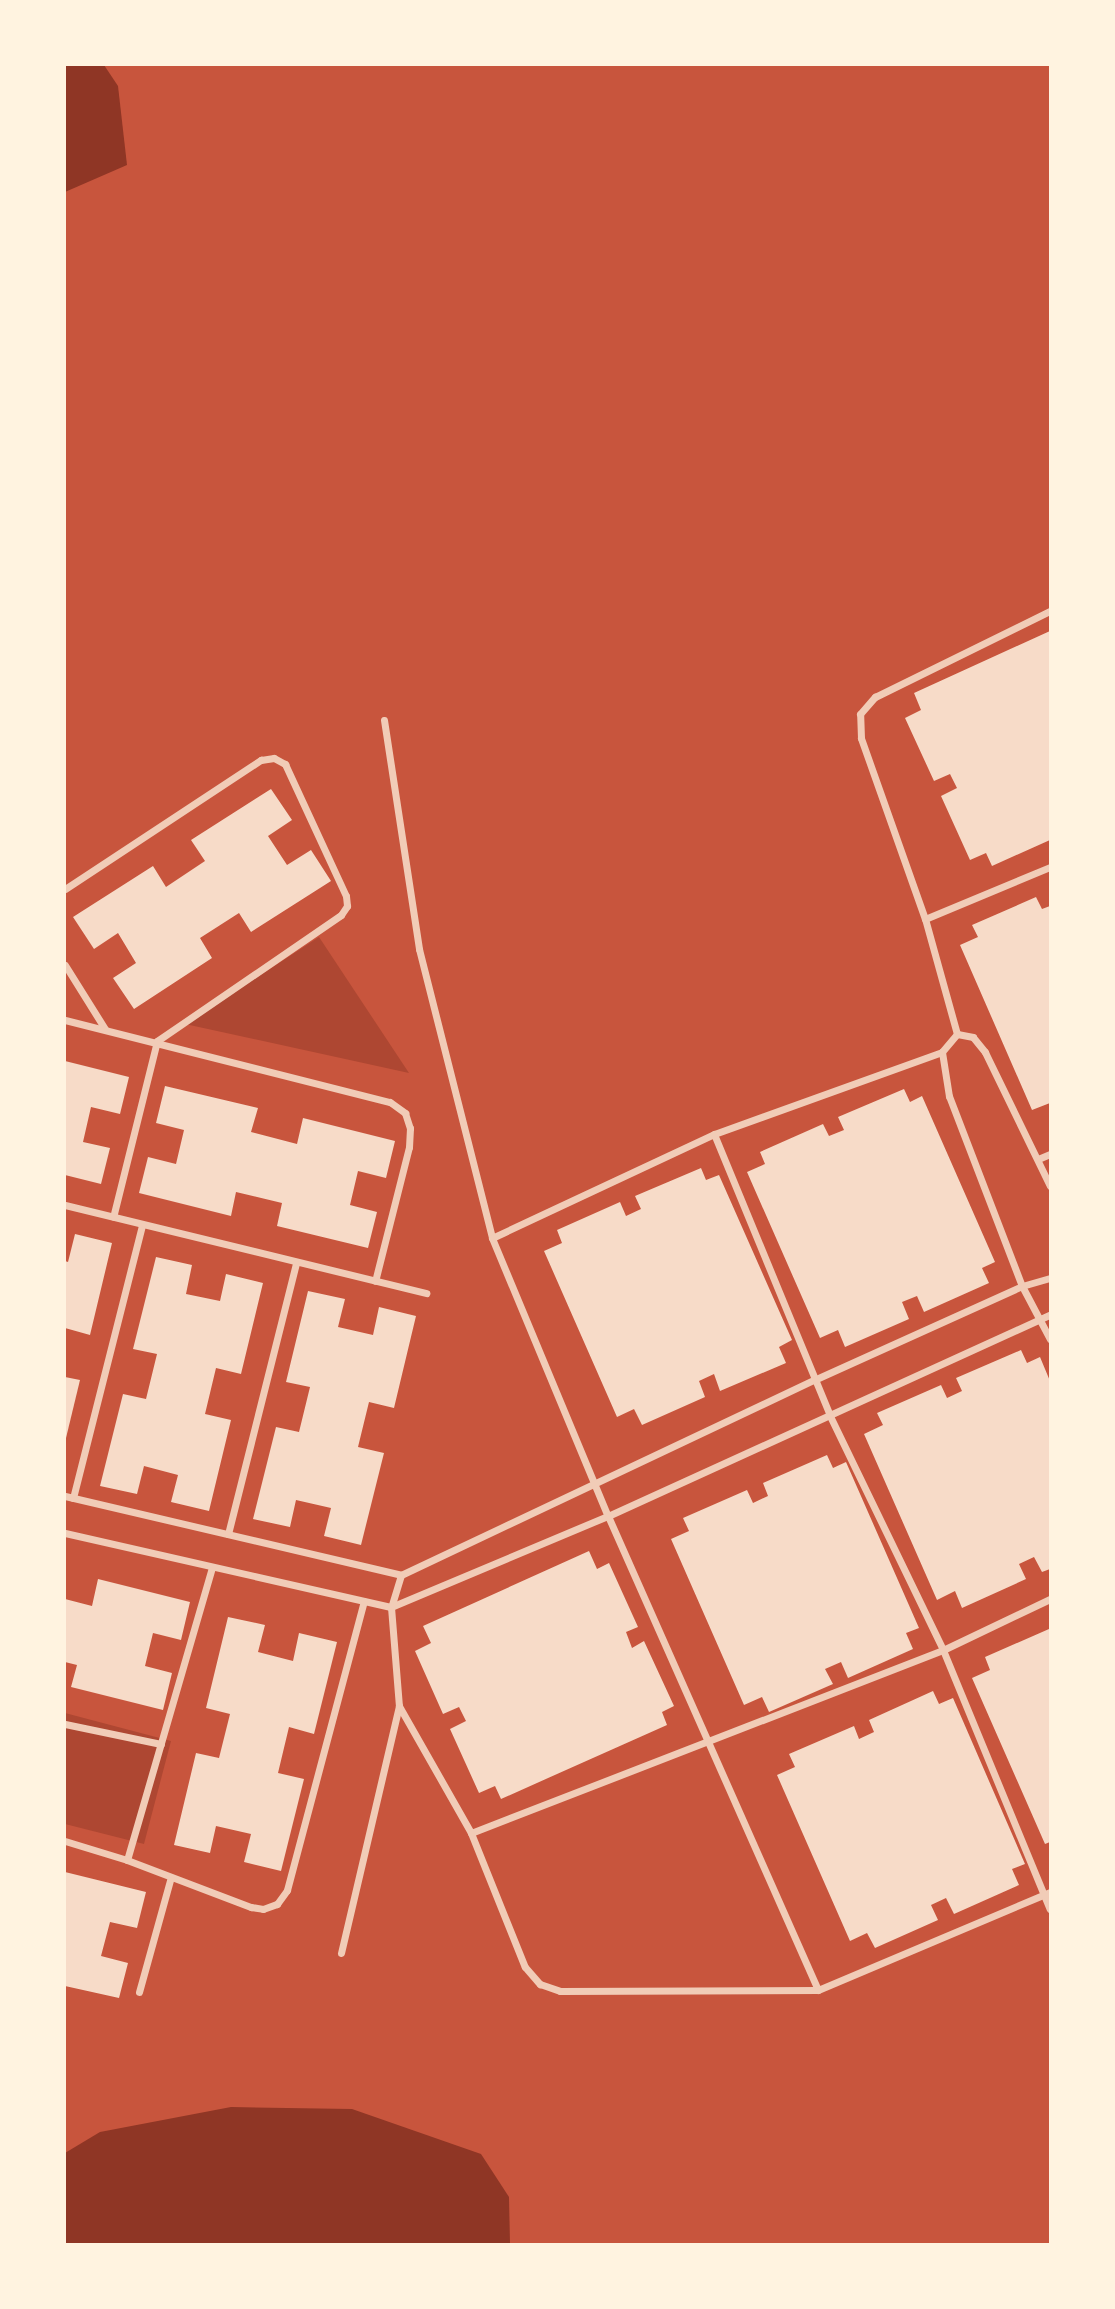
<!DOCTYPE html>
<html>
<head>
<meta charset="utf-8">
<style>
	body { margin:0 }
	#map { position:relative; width:1115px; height:2309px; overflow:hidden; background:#c8553d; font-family:Inter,sans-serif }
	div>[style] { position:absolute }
	.green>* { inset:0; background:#ae4732 }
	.water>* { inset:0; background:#8f3625 }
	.building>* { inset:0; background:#f7dbc8 }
	.minor>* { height:7px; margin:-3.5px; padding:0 3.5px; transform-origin:3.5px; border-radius:3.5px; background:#f1ccb7 }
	span { translate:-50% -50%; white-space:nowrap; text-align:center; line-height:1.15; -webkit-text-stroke:6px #fff3e0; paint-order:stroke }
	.frame { position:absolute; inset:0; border:66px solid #fff3e0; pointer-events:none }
</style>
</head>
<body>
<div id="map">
	<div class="green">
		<div style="clip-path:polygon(319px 937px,409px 1073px,185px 1024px)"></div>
		<div style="clip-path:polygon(65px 1713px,171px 1741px,144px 1844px,65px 1824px)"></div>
	</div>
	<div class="water">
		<div style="clip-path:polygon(65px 65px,104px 65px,118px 86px,127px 165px,65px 192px)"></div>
		<div style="clip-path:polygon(231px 2107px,352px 2109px,481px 2154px,509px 2197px,510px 2244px,65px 2244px,65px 2153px,100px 2132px)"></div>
	</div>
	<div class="building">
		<div style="clip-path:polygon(1050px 631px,1050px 840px,992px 866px,986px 853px,970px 860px,941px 796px,957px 788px,950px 774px,934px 781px,905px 718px,921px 710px,914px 693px)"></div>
		<div style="clip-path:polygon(271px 789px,292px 820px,268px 836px,287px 865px,311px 850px,331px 881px,251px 932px,239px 913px,200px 938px,212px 958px,134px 1009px,113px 978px,136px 963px,118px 933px,94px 949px,73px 917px,153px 866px,166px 887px,205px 861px,191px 840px)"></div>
		<div style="clip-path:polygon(1036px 897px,1042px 909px,1050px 906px,1050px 1103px,1032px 1110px,960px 945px,978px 937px,972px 925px)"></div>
		<div style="clip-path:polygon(65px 1061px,129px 1077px,120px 1114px,91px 1107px,83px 1142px,110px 1148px,101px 1184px,65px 1175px)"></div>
		<div style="clip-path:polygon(165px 1086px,258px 1108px,251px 1132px,297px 1144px,303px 1118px,395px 1141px,386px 1178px,358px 1171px,350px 1205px,377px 1212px,368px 1248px,277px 1226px,282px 1203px,236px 1192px,231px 1216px,139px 1193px,148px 1157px,176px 1164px,184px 1130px,156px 1123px)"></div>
		<div style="clip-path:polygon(904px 1089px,910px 1102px,922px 1096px,995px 1262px,982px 1268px,989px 1283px,924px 1312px,917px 1296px,902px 1302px,909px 1319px,845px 1347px,838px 1330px,820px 1338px,747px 1172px,765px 1164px,760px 1152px,823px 1124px,829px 1136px,844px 1130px,838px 1117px)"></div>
		<div style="clip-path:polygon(701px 1168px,706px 1180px,719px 1175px,792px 1340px,779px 1347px,786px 1363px,720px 1391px,714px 1374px,699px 1381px,705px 1397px,642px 1425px,634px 1409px,617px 1417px,544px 1251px,562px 1243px,557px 1230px,620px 1202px,626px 1216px,641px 1209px,635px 1196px)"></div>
		<div style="clip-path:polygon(75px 1234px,112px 1243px,90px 1335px,65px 1328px,65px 1261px,68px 1262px)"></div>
		<div style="clip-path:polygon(156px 1257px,192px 1265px,186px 1294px,220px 1301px,226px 1274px,263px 1283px,241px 1374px,216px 1368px,205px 1414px,231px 1420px,209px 1511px,171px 1502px,178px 1475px,144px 1466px,137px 1494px,100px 1486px,123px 1394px,146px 1399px,157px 1354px,133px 1349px)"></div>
		<div style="clip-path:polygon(308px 1291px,345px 1299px,338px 1327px,373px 1335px,379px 1307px,416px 1316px,394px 1408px,369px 1402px,358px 1447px,384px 1453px,361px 1545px,324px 1536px,331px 1508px,296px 1500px,290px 1527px,253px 1519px,276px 1427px,299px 1432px,310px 1387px,286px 1382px)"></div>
		<div style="clip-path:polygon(1021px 1350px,1027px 1363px,1040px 1357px,1050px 1381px,1050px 1569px,1042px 1572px,1034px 1557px,1019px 1564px,1026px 1579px,962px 1608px,955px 1591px,937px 1600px,864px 1434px,883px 1425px,877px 1413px,941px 1385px,947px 1398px,962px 1391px,956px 1378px)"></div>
		<div style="clip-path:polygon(65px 1377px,80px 1380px,66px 1438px,65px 1438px)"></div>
		<div style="clip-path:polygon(827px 1455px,833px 1468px,846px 1462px,919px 1628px,906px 1633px,913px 1649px,848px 1678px,841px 1662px,825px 1669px,833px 1684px,769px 1712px,762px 1697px,744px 1705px,671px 1539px,689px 1531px,683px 1518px,747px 1490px,753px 1503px,768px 1496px,763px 1483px)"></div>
		<div style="clip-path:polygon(589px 1551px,597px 1569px,609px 1563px,638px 1627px,626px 1632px,632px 1648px,644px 1641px,674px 1706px,662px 1712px,667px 1725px,501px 1799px,495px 1786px,479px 1793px,450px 1729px,466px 1721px,459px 1707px,443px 1714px,415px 1651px,431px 1643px,423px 1626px)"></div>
		<div style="clip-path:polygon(98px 1579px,190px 1602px,181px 1640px,153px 1633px,145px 1666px,172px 1673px,163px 1710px,71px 1687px,77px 1665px,65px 1662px,65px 1599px,92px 1606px)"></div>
		<div style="clip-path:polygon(228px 1617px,265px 1625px,258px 1652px,293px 1661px,299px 1633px,337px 1642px,314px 1734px,289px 1727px,278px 1773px,304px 1779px,281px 1871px,244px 1862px,251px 1834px,216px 1826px,210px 1853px,174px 1845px,196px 1753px,219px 1758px,230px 1714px,206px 1708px)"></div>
		<div style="clip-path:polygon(1049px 1629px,1050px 1842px,1045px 1844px,972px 1678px,990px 1670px,985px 1657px)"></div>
		<div style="clip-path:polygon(933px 1691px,939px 1704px,953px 1698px,1025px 1864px,1012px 1869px,1019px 1885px,954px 1914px,946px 1898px,931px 1905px,938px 1920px,875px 1948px,867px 1933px,850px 1941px,777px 1775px,795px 1767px,789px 1754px,854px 1726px,859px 1739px,874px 1732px,869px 1720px)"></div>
		<div style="clip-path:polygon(65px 1872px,146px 1892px,137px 1928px,110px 1922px,101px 1956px,128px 1963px,119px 1998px,65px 1986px)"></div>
	</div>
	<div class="minor">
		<div style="left:384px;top:720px;width:232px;rotate:81.3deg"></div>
		<div style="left:419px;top:949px;width:298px;rotate:75.8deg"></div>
		<div style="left:492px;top:1238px;width:301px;rotate:67.4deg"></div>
		<div style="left:608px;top:1516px;width:518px;rotate:66.1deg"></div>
		<div style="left:65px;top:889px;width:235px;rotate:-33.4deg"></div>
		<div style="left:261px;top:760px;width:13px;rotate:-9deg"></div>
		<div style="left:274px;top:758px;width:13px;rotate:29deg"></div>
		<div style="left:285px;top:764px;width:145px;rotate:65.2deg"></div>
		<div style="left:346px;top:896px;width:10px;rotate:84deg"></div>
		<div style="left:347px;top:906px;width:11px;rotate:124deg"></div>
		<div style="left:341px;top:915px;width:223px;rotate:145.6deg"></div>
		<div style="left:157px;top:1041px;width:181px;rotate:104deg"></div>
		<div style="left:925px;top:919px;width:135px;rotate:-22.6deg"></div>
		<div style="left:65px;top:965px;width:75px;rotate:58deg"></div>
		<div style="left:65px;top:1020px;width:335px;rotate:14.2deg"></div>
		<div style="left:390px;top:1102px;width:19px;rotate:36deg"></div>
		<div style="left:405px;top:1113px;width:16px;rotate:72deg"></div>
		<div style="left:410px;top:1128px;width:19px;rotate:93deg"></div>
		<div style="left:409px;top:1147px;width:138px;rotate:104.2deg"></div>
		<div style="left:957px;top:1034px;width:119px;rotate:-105.5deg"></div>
		<div style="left:925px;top:919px;width:192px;rotate:-109.5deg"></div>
		<div style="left:861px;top:738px;width:24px;rotate:-92deg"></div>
		<div style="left:860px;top:714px;width:23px;rotate:-49deg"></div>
		<div style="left:875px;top:697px;width:195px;rotate:-26.2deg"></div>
		<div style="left:942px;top:1052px;width:242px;rotate:160.2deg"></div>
		<div style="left:714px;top:1134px;width:305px;rotate:67.6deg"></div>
		<div style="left:830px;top:1416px;width:260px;rotate:64.2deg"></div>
		<div style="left:943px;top:1650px;width:280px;rotate:67.6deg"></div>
		<div style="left:1038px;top:1159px;width:13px;rotate:-23deg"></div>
		<div style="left:1050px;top:1186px;width:149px;rotate:-115.9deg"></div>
		<div style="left:985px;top:1052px;width:19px;rotate:-129deg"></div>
		<div style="left:973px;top:1037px;width:16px;rotate:-169deg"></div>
		<div style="left:957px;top:1034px;width:23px;rotate:130deg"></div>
		<div style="left:942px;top:1052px;width:45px;rotate:81deg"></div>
		<div style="left:949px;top:1096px;width:204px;rotate:69deg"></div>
		<div style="left:1022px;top:1286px;width:60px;rotate:62.2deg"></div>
		<div style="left:65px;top:1205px;width:372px;rotate:13.7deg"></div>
		<div style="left:492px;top:1238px;width:245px;rotate:-25.1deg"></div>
		<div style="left:65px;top:1496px;width:345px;rotate:13.2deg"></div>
		<div style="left:401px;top:1575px;width:457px;rotate:-25.3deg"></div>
		<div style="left:814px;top:1380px;width:228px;rotate:-24.3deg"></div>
		<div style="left:1022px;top:1286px;width:29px;rotate:-16deg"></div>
		<div style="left:73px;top:1498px;width:282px;rotate:-75.8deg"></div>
		<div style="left:65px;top:1533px;width:334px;rotate:12.8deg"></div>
		<div style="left:391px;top:1607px;width:235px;rotate:-22.8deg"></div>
		<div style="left:608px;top:1516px;width:486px;rotate:-24.5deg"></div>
		<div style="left:228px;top:1534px;width:279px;rotate:-75.9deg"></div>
		<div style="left:401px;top:1575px;width:34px;rotate:107deg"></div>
		<div style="left:391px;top:1607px;width:99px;rotate:85.4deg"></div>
		<div style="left:399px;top:1706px;width:146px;rotate:60.4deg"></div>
		<div style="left:471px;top:1833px;width:506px;rotate:-21.19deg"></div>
		<div style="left:943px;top:1650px;width:119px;rotate:-25.5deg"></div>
		<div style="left:65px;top:1724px;width:98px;rotate:11.8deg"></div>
		<div style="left:471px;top:1833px;width:144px;rotate:68.1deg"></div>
		<div style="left:525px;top:1967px;width:23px;rotate:49deg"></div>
		<div style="left:540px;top:1984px;width:21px;rotate:19deg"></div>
		<div style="left:560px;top:1991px;width:258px;rotate:-0.2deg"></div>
		<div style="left:818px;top:1990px;width:252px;rotate:-22.9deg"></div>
		<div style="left:65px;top:1841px;width:65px;rotate:17deg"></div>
		<div style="left:127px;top:1860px;width:133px;rotate:20.8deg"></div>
		<div style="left:251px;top:1907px;width:12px;rotate:9deg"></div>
		<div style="left:263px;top:1909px;width:15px;rotate:-20deg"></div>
		<div style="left:277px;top:1904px;width:17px;rotate:-54deg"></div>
		<div style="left:287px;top:1890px;width:299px;rotate:-75.1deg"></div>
		<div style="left:127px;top:1860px;width:304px;rotate:-73.8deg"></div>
		<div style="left:341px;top:1953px;width:254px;rotate:-76.8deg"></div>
		<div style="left:139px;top:1992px;width:119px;rotate:-74.5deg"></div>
	</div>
	<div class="frame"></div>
</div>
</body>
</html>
